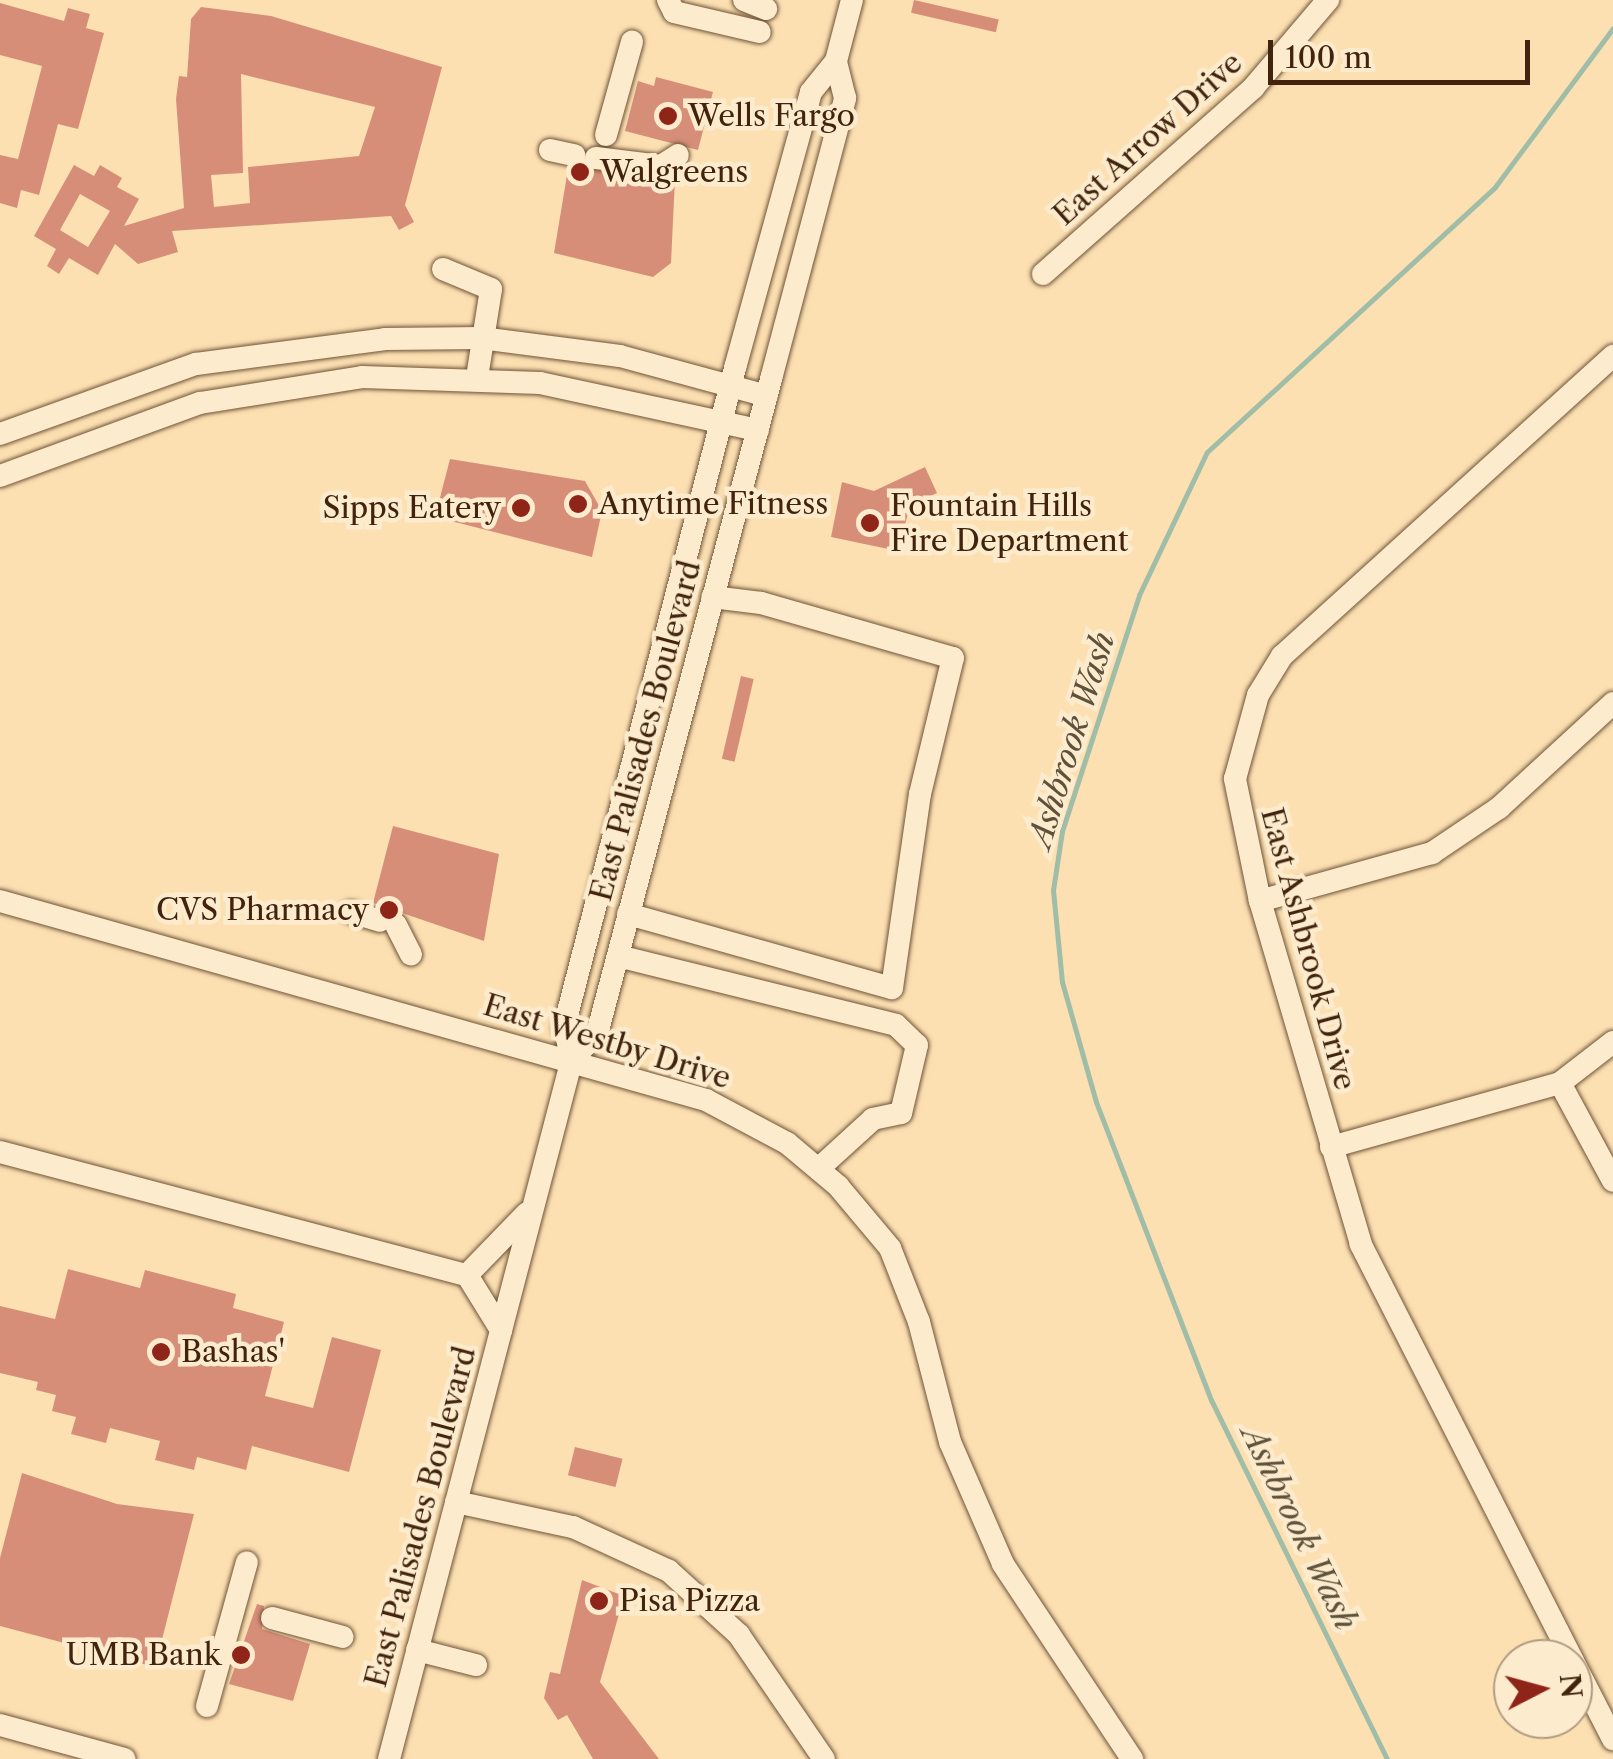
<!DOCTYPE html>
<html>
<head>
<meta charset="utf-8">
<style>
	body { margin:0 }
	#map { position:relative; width:1613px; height:1759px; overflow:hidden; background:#fce0b2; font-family:"Libre Caslon Text",serif }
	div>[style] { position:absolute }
	.stream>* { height:5px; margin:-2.5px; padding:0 2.5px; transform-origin:2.5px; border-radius:2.5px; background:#a0bda8 }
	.building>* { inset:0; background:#d78e79; transform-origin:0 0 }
	.roads { filter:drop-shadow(0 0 2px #705337) drop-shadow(0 0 2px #705337) }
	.minor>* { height:22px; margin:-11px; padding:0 11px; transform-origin:11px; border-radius:11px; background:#fdebcd }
	.dots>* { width:28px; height:28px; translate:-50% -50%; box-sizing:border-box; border:5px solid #fdebcd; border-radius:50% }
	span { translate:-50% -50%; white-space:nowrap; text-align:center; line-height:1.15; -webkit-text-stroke:9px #fdebcd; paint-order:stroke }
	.poi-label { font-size:30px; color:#42240e }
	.left { translate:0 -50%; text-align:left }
	.right { translate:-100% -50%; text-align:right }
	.street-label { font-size:30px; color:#42240e }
	.water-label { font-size:32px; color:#5e523c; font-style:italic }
	.north { position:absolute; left:1493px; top:1639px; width:100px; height:100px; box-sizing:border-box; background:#fdebcd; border:2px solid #b29b81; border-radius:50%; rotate:84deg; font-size:28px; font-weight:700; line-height:40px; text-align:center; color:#42240e }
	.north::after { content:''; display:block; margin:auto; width:35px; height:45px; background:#8f2418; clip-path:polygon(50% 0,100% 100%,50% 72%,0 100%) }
	.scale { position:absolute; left:1268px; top:40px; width:262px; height:45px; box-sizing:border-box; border:5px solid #42240e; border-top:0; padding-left:12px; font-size:30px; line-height:35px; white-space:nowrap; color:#42240e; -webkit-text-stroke:8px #fdebcd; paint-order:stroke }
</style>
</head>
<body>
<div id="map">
	<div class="stream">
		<div style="left:1387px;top:1759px;width:400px;rotate:-116.1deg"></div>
		<div style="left:1211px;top:1400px;width:319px;rotate:-111.1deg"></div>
		<div style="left:1096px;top:1102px;width:125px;rotate:-105.8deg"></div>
		<div style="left:1062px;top:982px;width:92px;rotate:-95.6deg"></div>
		<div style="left:1053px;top:890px;width:60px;rotate:-81.3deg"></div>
		<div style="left:1062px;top:831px;width:248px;rotate:-71.9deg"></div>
		<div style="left:1139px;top:595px;width:158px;rotate:-64.6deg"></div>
		<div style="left:1207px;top:452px;width:391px;rotate:-42.6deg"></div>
		<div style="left:1495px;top:187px;width:198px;rotate:-53.4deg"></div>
	</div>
	<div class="building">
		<div style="left:914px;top:0;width:87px;height:13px;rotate:13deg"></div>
		<div style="clip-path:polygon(0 3px,64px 21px,68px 8px,90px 14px,86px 28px,104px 33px,78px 129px,58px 124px,39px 195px,21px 190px,17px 208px,0 203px,0 155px,18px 159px,42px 66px,0 55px)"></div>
		<div style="clip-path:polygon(evenodd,201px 7px,271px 16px,442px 67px,405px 205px,414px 222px,399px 230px,391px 216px,172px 231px,178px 252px,138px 264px,115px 244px,98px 275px,69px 258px,59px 274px,47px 266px,56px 249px,34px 236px,74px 165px,94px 176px,100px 165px,122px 178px,117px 187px,139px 199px,124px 226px,184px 208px,176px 99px,179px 76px,187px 77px,191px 19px,201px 7px,241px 74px,375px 107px,359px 156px,248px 167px,250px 203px,214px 207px,211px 175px,243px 173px,241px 74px,201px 7px,80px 194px,110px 211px,88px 247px,60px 230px,80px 194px)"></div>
		<div style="clip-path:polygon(656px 77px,713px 92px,698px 150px,625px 131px,638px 81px,654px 86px)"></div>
		<div style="clip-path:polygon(584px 166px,675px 179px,671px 263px,653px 277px,554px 253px,568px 169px)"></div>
		<div style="clip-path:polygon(450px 459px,585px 481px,602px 511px,592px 557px,435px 517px)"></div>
		<div style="clip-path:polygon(925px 467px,937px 493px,910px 506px,898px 551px,831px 537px,842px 482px,874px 491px)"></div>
		<div style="left:741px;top:676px;width:13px;height:85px;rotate:13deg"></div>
		<div style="clip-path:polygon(393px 826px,499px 854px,484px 941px,373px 903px)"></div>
		<div style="clip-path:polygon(68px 1269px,140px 1288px,145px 1270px,236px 1294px,233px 1308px,284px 1322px,265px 1396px,313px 1408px,332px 1337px,381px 1350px,349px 1472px,252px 1446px,246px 1470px,197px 1457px,194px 1470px,155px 1460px,160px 1441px,110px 1428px,106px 1443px,71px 1434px,76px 1417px,52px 1411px,56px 1395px,36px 1390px,38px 1382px,0 1373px,0 1306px,55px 1319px)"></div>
		<div style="left:575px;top:1447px;width:49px;height:29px;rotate:14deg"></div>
		<div style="clip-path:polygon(22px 1473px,117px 1504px,194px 1514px,155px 1667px,0 1626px,0 1558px)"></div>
		<div style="clip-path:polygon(582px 1580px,624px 1596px,600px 1682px,659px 1759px,593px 1759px,567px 1715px,558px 1720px,544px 1698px,550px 1672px,560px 1674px)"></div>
		<div style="clip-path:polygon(257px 1604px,264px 1606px,262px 1629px,310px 1644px,293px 1701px,229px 1684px)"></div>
	</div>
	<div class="roads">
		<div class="minor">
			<div style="left:668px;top:0;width:13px;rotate:63deg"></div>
			<div style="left:674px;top:12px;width:88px;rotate:13.1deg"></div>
			<div style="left:744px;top:0;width:24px;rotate:22deg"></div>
			<div style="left:606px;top:135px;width:97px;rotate:-74.4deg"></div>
			<div style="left:550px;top:150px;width:25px;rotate:12deg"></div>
			<div style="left:596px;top:158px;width:65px;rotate:7deg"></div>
			<div style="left:661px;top:166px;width:20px;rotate:-33deg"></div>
			<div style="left:443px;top:269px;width:52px;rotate:22.6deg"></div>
			<div style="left:491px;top:289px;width:89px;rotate:99deg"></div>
			<div style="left:1043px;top:274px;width:281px;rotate:-41.5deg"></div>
			<div style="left:1253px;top:88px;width:116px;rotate:-49.6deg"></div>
			<div style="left:0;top:434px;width:208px;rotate:-19.7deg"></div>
			<div style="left:196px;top:364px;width:191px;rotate:-7.5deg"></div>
			<div style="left:385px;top:339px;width:96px;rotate:-0.6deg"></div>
			<div style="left:481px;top:338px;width:140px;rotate:7.4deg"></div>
			<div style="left:620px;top:356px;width:152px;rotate:15.2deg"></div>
			<div style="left:0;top:476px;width:213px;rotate:-20.1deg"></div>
			<div style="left:200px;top:403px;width:164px;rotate:-9.1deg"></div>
			<div style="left:362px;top:377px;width:178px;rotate:1.9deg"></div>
			<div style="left:540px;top:383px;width:223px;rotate:12.2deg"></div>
			<div style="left:0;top:901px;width:734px;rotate:15.74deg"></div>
			<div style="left:706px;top:1100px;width:92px;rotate:28deg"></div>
			<div style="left:787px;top:1143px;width:67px;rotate:40.1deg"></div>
			<div style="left:838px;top:1186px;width:81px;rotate:50deg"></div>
			<div style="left:890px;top:1248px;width:79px;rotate:68.6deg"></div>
			<div style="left:919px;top:1322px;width:124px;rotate:75.5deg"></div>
			<div style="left:950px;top:1442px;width:133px;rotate:66.5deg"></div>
			<div style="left:1003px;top:1564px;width:234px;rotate:56.5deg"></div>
			<div style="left:1260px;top:901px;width:179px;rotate:-15.6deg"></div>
			<div style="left:1432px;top:853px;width:81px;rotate:-33.9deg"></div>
			<div style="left:1499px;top:808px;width:155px;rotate:-42.6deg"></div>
			<div style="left:351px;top:912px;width:30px;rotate:17deg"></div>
			<div style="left:628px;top:914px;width:274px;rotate:15.7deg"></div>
			<div style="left:892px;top:988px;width:196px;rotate:-81.8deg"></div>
			<div style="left:920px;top:794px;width:140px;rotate:-76.4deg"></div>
			<div style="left:953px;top:658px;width:200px;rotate:-164deg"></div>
			<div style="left:761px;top:603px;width:49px;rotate:-173deg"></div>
			<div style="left:396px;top:925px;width:33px;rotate:63deg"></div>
			<div style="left:618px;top:956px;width:286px;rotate:13.9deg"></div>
			<div style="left:896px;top:1025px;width:29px;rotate:44deg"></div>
			<div style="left:917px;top:1045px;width:70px;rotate:103.2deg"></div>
			<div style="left:901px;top:1113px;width:29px;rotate:168deg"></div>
			<div style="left:873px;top:1119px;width:74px;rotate:137.7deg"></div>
			<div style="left:572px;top:1059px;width:35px;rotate:-45deg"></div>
			<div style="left:597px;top:1034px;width:678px;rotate:-75.12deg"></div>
			<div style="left:771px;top:379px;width:291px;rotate:-75.2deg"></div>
			<div style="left:845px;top:98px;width:38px;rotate:-104deg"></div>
			<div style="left:1560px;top:1083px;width:111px;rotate:61.6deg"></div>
			<div style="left:1331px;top:1147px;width:238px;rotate:-15.6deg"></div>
			<div style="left:1560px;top:1083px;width:67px;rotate:-37.7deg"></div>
			<div style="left:0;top:1152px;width:483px;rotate:14.8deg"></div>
			<div style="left:467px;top:1275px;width:65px;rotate:58.3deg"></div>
			<div style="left:467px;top:1275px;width:86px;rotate:-45.9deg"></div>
			<div style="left:456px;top:1502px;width:120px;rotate:12.1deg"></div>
			<div style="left:573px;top:1527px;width:106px;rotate:24.6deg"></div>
			<div style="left:669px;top:1571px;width:95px;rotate:42.4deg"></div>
			<div style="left:739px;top:1635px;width:150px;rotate:55.6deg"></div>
			<div style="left:272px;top:1618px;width:73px;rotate:15deg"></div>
			<div style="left:417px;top:1650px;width:61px;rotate:14.3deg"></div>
			<div style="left:1572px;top:1659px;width:466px;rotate:-117deg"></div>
			<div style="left:1361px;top:1244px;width:358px;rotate:-106.4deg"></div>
			<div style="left:1260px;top:901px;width:125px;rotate:-101.6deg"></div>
			<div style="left:1235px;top:779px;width:87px;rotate:-74.7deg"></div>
			<div style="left:1258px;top:695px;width:46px;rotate:-58.4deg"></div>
			<div style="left:1282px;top:656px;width:447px;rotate:-42.2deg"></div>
			<div style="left:1573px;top:1661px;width:88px;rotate:62.9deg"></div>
			<div style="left:207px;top:1706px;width:149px;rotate:-74.5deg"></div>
			<div style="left:0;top:1725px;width:129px;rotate:15.3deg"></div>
			<div style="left:389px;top:1759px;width:724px;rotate:-75.35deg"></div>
			<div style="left:572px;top:1059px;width:33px;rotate:-104deg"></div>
			<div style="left:564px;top:1027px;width:681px;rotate:-75.45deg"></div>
			<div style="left:735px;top:368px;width:286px;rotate:-74.6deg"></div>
			<div style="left:811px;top:92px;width:40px;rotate:-51deg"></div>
			<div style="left:836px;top:61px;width:63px;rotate:-75.3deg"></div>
		</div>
	</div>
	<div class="dots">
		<div style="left:668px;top:116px;background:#8f2418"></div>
		<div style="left:580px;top:172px;background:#8f2418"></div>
		<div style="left:578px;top:504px;background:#8f2418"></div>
		<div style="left:521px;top:508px;background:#8f2418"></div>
		<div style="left:870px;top:523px;background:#8f2418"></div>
		<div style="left:389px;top:910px;background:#8f2418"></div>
		<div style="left:161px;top:1352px;background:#8f2418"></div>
		<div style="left:599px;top:1601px;background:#8f2418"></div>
		<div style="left:241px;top:1655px;background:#8f2418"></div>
	</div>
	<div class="poi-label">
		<span class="left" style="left:688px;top:116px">Wells Fargo</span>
		<span class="left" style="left:600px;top:172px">Walgreens</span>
		<span class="left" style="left:598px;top:504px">Anytime Fitness</span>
		<span class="left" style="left:890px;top:523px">Fountain Hills<br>Fire Department</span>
		<span class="right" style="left:501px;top:508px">Sipps Eatery</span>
		<span class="right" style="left:369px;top:910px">CVS Pharmacy</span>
		<span class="left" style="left:181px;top:1352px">Bashas'</span>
		<span class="left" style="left:619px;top:1601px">Pisa Pizza</span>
		<span class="right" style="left:221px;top:1655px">UMB Bank</span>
	</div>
	<div class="street-label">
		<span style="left:1148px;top:139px;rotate:-42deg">East Arrow Drive</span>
		<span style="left:646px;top:731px;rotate:-75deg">East Palisades Boulevard</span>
		<span style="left:1308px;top:949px;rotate:75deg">East Ashbrook Drive</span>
		<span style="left:607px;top:1042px;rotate:17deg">East Westby Drive</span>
		<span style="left:421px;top:1517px;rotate:-75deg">East Palisades Boulevard</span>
	</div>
	<div class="water-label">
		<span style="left:1072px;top:740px;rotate:-73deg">Ashbrook Wash</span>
		<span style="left:1299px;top:1528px;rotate:64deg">Ashbrook Wash</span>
	</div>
	<div class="north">N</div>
	<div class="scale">100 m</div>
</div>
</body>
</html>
